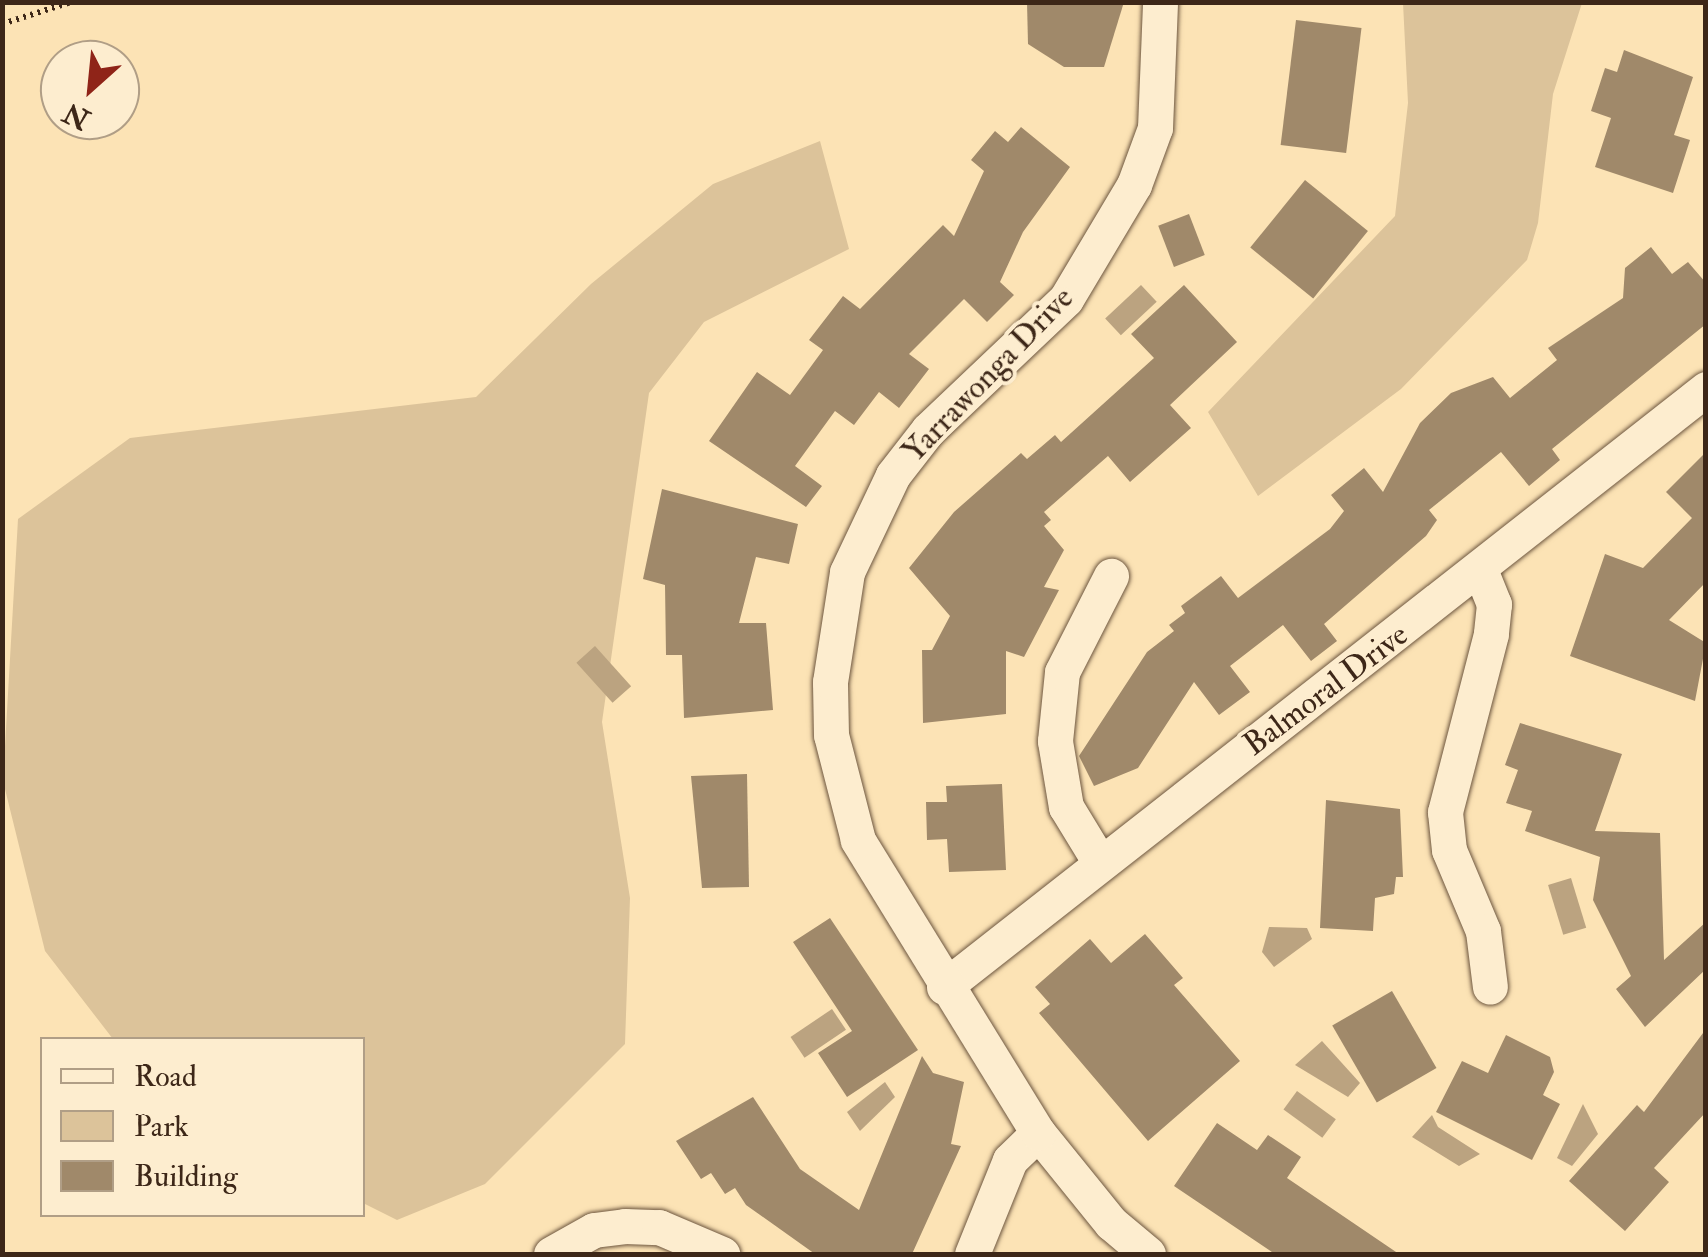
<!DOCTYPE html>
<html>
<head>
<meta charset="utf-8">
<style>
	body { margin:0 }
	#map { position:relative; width:1708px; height:1257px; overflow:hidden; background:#fce3b5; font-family:"IM FELL Double Pica",serif }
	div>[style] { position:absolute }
	.green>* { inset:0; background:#dcc39a }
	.water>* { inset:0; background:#bba380; transform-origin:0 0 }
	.building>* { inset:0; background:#a0896a; transform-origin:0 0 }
	.path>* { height:6px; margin-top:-3px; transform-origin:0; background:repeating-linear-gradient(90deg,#3d2718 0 2.5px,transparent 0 7.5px) }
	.roads { filter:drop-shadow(0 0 2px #6d563f) drop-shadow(0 0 2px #6d563f) }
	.minor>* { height:35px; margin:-17.5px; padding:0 17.5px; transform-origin:17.5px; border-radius:17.5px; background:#fdedcf }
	span { translate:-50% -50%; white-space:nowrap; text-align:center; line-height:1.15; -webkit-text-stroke:8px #fdedcf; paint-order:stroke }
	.street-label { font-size:32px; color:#3d2718 }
	.frame { position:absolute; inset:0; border:5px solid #3d2718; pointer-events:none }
	.legend { position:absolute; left:40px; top:1037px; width:325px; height:180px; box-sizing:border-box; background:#fdedcf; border:2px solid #b09e86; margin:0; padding:12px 18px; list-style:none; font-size:30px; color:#3d2718 }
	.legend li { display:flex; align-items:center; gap:20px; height:50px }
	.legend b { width:50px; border:2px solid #b09e86 }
	.north { position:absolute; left:40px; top:40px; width:100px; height:100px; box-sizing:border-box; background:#fdedcf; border:2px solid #b09e86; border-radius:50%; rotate:207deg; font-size:28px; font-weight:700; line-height:40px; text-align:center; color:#3d2718 }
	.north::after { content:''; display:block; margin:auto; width:35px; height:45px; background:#8f2418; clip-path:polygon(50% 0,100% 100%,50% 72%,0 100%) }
</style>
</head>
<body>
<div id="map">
	<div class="green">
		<div style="clip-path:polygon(1403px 3px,1582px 3px,1553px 94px,1538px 223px,1527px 260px,1401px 389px,1258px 496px,1208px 412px,1395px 216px,1408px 103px)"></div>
		<div style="clip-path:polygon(820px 141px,849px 249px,704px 322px,649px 393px,602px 722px,630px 898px,625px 1044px,485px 1184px,397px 1220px,363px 1203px,362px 1040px,113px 1039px,45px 951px,3px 781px,18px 519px,130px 438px,476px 397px,591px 284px,713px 184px)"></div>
	</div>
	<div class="water">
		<div style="left:1141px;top:285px;width:23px;height:49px;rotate:47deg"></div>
		<div style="left:595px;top:646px;width:54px;height:25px;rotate:48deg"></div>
		<div style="left:1571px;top:878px;width:52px;height:24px;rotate:73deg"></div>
		<div style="clip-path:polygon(1269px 927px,1307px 928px,1312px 939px,1274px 967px,1262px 952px)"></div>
		<div style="left:832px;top:1009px;width:25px;height:50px;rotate:56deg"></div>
		<div style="clip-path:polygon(1322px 1041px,1360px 1083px,1348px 1097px,1295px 1065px)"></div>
		<div style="clip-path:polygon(885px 1082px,895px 1097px,860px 1131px,847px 1112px)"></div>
		<div style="left:1297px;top:1091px;width:48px;height:23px;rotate:36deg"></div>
		<div style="clip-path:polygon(1583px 1104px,1598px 1134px,1572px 1166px,1557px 1158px)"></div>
		<div style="clip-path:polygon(1432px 1115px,1438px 1127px,1480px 1154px,1459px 1166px,1412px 1137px)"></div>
	</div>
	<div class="building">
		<div style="clip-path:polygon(1027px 2px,1124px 2px,1104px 67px,1064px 67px,1028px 44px)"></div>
		<div style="left:1296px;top:20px;width:66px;height:126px;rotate:7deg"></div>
		<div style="clip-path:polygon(1624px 50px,1693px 77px,1674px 135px,1690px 140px,1673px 193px,1595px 167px,1611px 118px,1591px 111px,1605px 68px,1617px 72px)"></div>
		<div style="clip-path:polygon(1021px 127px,1070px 167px,1023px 232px,1000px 282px,1014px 295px,987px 322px,964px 299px,909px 354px,929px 369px,899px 408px,879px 392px,854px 425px,835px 411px,795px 466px,822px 486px,806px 507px,709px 441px,757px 372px,790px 395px,823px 350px,809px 340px,843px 296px,860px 309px,943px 225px,954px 236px,984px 171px,971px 160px,995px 131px,1008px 142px)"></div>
		<div style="left:1305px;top:180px;width:81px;height:87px;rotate:39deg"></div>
		<div style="left:1189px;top:214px;width:44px;height:33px;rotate:69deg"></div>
		<div style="clip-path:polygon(1651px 247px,1672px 274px,1688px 262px,1706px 283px,1706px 324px,1552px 449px,1560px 460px,1529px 486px,1501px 452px,1429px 510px,1437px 520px,1426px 536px,1324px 624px,1337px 641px,1311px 661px,1283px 625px,1230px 666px,1250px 692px,1219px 715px,1194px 682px,1138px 768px,1094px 786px,1079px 756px,1147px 652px,1174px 631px,1169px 625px,1185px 613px,1181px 606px,1221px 576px,1238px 598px,1330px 529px,1344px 511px,1331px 495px,1364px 468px,1383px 492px,1420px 423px,1451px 393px,1493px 377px,1510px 398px,1557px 360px,1548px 348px,1623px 298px,1625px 268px)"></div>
		<div style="clip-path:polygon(1184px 285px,1237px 342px,1170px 405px,1191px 428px,1130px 482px,1108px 456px,1044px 512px,1051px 520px,1044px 526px,1064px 550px,1044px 587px,1059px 590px,1024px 657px,1006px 651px,1006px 714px,923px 723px,922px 650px,932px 650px,950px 616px,909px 568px,954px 512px,1021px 453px,1027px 459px,1055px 435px,1061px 442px,1154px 358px,1131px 334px)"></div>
		<div style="clip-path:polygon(1706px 452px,1706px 582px,1669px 620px,1706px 643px,1695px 701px,1570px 656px,1605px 554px,1643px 568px,1692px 518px,1666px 492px)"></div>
		<div style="clip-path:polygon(662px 489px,798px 524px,789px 564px,756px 557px,739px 623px,766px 623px,773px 710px,684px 718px,682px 655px,666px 655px,665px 585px,643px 579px)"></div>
		<div style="clip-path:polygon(1520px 723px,1622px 754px,1595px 831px,1660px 833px,1664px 960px,1706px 922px,1706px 969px,1645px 1027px,1616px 989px,1631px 976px,1593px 900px,1600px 857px,1525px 831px,1532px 811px,1506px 803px,1518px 770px,1505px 765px)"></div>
		<div style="clip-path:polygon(747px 774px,749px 887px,702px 888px,691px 776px)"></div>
		<div style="clip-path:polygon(1002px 784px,1006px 870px,949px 872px,947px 839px,927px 840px,926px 802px,947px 802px,946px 786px)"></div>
		<div style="clip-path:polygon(1326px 800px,1400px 809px,1403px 877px,1396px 877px,1394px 894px,1375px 898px,1373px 931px,1320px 928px)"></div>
		<div style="clip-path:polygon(830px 918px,918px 1050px,847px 1097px,818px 1053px,852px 1031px,793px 942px)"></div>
		<div style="clip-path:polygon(1145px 934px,1183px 978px,1174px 985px,1240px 1061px,1148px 1141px,1039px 1013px,1050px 1004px,1035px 987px,1090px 939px,1111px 963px)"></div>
		<div style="left:1392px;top:991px;width:89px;height:69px;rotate:60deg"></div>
		<div style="clip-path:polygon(1706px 1029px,1706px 1112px,1654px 1168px,1669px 1182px,1625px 1231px,1569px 1181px,1637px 1105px,1644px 1112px)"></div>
		<div style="clip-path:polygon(1506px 1035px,1550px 1057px,1554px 1072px,1543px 1095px,1560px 1104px,1532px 1160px,1436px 1112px,1462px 1061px,1488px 1073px)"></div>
		<div style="clip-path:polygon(922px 1056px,933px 1073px,964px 1082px,951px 1144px,961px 1146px,912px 1254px,815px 1254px,746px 1205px,735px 1188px,725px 1194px,711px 1173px,701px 1179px,676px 1141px,753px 1097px,800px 1169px,859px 1210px)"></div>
		<div style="clip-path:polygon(1217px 1123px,1257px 1150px,1268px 1135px,1301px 1157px,1287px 1178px,1399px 1254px,1275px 1254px,1174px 1186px)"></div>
	</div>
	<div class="path">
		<div style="left:2px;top:24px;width:72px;rotate:-17.7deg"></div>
	</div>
	<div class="roads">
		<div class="minor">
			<div style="left:1481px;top:572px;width:35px;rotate:68deg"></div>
			<div style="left:1494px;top:604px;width:30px;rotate:96deg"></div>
			<div style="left:1491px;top:634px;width:184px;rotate:104.5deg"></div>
			<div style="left:1445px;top:812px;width:38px;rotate:84deg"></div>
			<div style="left:1449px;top:850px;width:88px;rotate:67.2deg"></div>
			<div style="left:1483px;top:931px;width:56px;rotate:82.9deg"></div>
			<div style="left:1099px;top:861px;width:63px;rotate:-121.4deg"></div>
			<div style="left:1066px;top:807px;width:67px;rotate:-99.5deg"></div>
			<div style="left:1055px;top:741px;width:69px;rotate:-84.2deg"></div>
			<div style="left:1062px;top:672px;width:108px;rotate:-63deg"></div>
			<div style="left:944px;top:987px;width:969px;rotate:-38.12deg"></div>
			<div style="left:551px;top:1254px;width:49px;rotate:-29.2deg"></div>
			<div style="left:594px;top:1230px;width:31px;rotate:-7deg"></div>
			<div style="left:625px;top:1226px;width:34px;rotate:2deg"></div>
			<div style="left:659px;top:1227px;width:69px;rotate:23.2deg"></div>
			<div style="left:972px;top:1254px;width:101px;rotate:-68deg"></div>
			<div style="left:1010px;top:1160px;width:39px;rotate:-44deg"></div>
			<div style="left:1148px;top:1254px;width:48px;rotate:-140deg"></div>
			<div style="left:1111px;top:1223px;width:116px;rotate:-129deg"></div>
			<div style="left:1038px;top:1133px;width:344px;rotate:-121.6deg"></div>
			<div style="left:858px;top:840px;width:108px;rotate:-104.4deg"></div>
			<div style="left:831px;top:735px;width:53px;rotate:-91.1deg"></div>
			<div style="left:830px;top:682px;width:111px;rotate:-81.2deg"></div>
			<div style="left:847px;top:572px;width:107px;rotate:-64.6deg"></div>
			<div style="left:893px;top:475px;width:57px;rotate:-52.1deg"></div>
			<div style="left:928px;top:430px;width:190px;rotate:-43.5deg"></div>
			<div style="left:1066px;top:299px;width:133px;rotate:-59.2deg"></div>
			<div style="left:1134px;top:185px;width:61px;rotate:-69.8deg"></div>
			<div style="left:1155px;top:128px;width:126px;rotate:-87.7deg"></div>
		</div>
	</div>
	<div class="street-label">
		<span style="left:988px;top:375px;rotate:-46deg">Yarrawonga Drive</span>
		<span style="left:1326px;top:690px;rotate:-37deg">Balmoral Drive</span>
	</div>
	<div class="frame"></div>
	<ul class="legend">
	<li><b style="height:12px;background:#fdedcf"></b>Road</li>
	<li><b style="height:28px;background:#dcc39a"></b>Park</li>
	<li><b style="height:28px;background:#a0896a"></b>Building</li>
	</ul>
	<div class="north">N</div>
</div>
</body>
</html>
